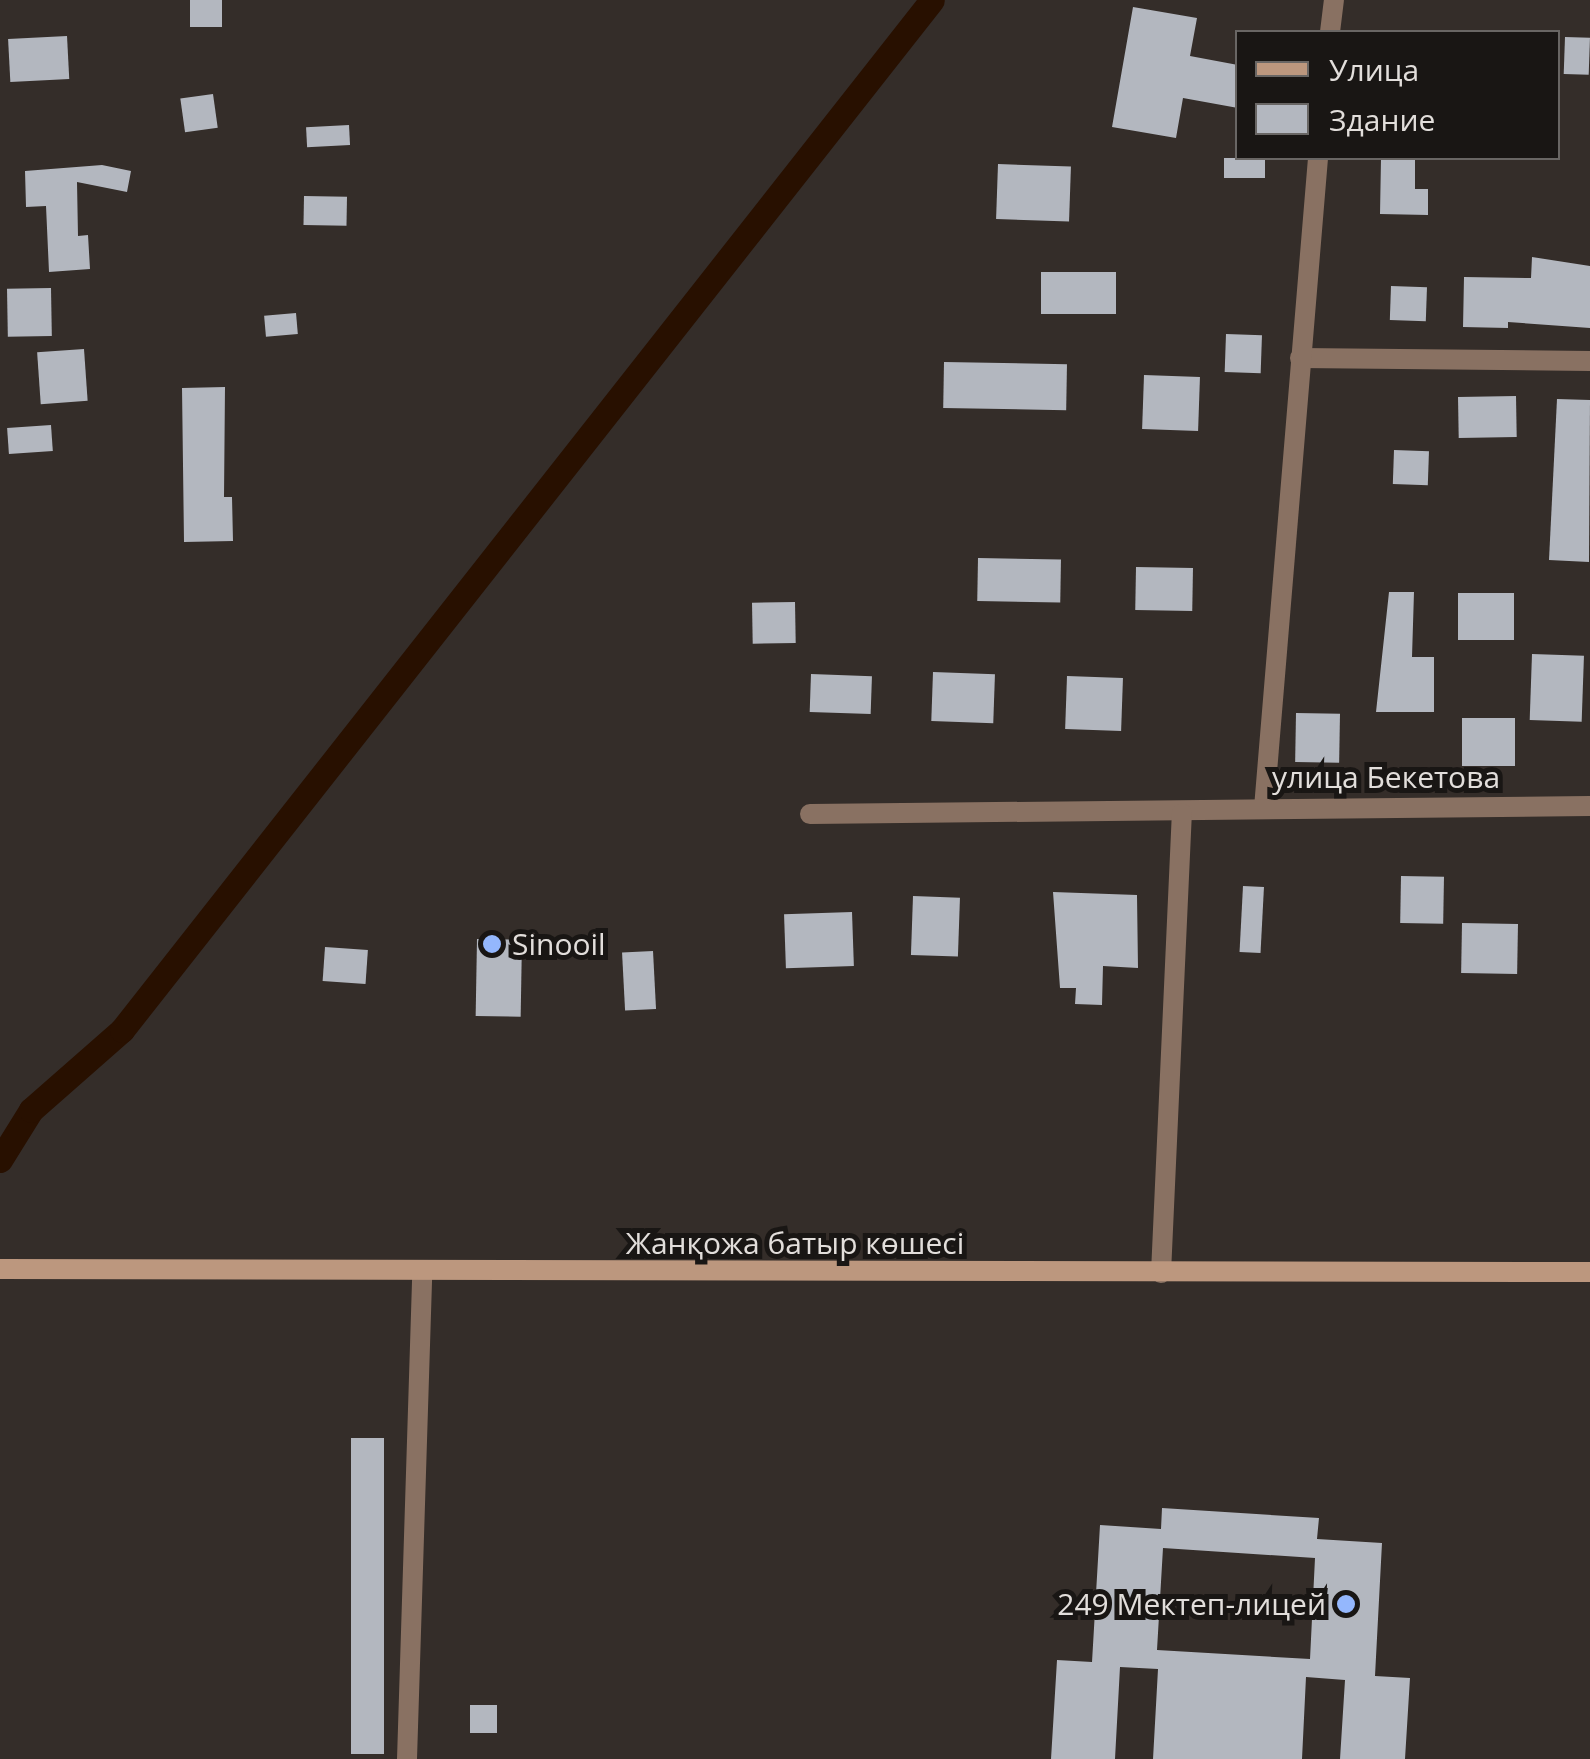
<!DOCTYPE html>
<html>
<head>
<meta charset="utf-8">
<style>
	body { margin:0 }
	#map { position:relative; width:1590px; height:1759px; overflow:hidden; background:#342d29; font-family:"Open Sans",sans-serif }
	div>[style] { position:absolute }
	.canal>* { height:25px; margin:-12.5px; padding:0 12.5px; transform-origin:12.5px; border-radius:12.5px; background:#281000 }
	.building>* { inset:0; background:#b3b7bf; transform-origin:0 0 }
	.street>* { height:20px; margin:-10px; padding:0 10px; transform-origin:10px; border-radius:10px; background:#897162 }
	.secondary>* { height:20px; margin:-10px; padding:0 10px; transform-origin:10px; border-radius:10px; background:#bc977e }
	.dots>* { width:28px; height:28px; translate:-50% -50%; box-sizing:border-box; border:5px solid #191614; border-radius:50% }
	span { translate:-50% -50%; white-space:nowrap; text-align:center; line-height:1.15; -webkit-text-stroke:10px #191614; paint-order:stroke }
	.street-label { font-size:30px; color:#e2dedb }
	.poi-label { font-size:30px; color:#e2dedb }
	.left { translate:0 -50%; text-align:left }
	.right { translate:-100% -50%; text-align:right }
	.legend { position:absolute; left:1235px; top:30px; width:325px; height:130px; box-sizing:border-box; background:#191614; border:2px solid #696664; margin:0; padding:12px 18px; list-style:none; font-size:30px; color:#e2dedb }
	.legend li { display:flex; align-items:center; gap:20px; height:50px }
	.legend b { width:50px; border:2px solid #696664 }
</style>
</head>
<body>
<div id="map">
	<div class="canal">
		<div style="left:0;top:1160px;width:59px;rotate:-58.2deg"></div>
		<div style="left:31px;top:1110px;width:121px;rotate:-41.3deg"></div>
		<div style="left:122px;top:1030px;width:1310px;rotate:-51.82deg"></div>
	</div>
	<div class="building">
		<div style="left:190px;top:0;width:32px;height:27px"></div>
		<div style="clip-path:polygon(1133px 7px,1197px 18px,1190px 56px,1238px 65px,1238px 108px,1183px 98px,1176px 138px,1112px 127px)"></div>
		<div style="left:67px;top:36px;width:43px;height:59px;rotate:87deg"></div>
		<div style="left:1565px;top:37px;width:25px;height:37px;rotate:2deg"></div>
		<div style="left:213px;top:94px;width:34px;height:33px;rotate:82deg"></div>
		<div style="left:349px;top:125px;width:20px;height:43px;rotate:87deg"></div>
		<div style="left:1224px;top:158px;width:41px;height:20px"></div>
		<div style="clip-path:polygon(1381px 158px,1415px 158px,1415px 189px,1428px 189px,1428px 215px,1380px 214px)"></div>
		<div style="left:998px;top:164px;width:73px;height:55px;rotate:2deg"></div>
		<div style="clip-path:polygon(102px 165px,131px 171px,127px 192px,77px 182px,78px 236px,88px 235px,90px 269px,49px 272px,46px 206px,26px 207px,25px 171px)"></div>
		<div style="left:304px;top:196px;width:43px;height:29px;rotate:1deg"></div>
		<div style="clip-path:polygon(1532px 257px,1590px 266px,1590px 328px,1508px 322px,1508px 328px,1463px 327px,1464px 277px,1531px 278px)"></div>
		<div style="left:1041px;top:272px;width:75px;height:42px"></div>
		<div style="left:1391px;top:286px;width:36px;height:34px;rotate:2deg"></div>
		<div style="left:51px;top:288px;width:48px;height:44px;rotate:89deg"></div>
		<div style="left:296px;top:313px;width:21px;height:32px;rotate:85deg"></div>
		<div style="left:1226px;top:334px;width:36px;height:38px;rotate:2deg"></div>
		<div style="left:84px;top:349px;width:52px;height:47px;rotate:86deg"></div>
		<div style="left:944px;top:362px;width:123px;height:46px;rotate:1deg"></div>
		<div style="left:1144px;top:375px;width:56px;height:54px;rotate:2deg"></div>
		<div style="clip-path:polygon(225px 387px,224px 497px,232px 497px,233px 541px,184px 542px,182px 388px)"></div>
		<div style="left:1516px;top:396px;width:41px;height:58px;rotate:89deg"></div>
		<div style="clip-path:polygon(1557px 399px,1590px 400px,1589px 562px,1549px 560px)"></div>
		<div style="left:51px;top:425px;width:26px;height:44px;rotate:86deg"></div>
		<div style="left:1394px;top:450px;width:35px;height:34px;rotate:2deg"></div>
		<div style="left:978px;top:558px;width:83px;height:43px;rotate:1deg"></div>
		<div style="left:1136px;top:567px;width:57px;height:43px;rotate:1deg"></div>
		<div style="clip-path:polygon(1389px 592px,1414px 592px,1412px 657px,1434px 657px,1434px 712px,1376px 712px)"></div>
		<div style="left:1458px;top:593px;width:56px;height:47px"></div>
		<div style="left:795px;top:602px;width:41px;height:43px;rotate:89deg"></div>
		<div style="left:1532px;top:654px;width:52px;height:66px;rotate:2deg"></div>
		<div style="left:933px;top:672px;width:62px;height:49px;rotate:2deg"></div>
		<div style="left:811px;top:674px;width:61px;height:38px;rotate:2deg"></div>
		<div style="left:1067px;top:676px;width:56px;height:53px;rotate:2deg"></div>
		<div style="left:1296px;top:713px;width:44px;height:49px;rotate:1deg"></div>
		<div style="left:1462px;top:718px;width:53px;height:48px"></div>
		<div style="left:1401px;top:876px;width:43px;height:47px;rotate:1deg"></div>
		<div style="left:1243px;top:886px;width:21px;height:66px;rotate:3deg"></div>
		<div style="clip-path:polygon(1053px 892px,1137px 895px,1138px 968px,1103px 966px,1102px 1005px,1075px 1004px,1076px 988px,1060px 988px)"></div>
		<div style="left:913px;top:896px;width:47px;height:59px;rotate:2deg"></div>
		<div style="left:852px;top:912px;width:54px;height:68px;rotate:88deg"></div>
		<div style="left:1462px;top:923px;width:56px;height:50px;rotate:1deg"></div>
		<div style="left:477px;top:939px;width:45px;height:77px;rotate:1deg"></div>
		<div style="left:325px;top:947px;width:43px;height:34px;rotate:4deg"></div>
		<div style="left:653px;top:951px;width:58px;height:31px;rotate:87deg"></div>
		<div style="left:351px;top:1438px;width:33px;height:316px"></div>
		<div style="clip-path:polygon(evenodd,1162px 1508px,1319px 1518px,1317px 1539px,1382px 1543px,1375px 1676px,1410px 1678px,1405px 1759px,1340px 1759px,1345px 1680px,1306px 1677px,1302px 1759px,1153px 1759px,1158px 1669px,1120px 1667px,1115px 1759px,1051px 1759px,1057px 1660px,1092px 1662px,1100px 1525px,1161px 1529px,1162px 1508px,1163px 1548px,1315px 1558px,1310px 1659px,1157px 1650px,1163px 1548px)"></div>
		<div style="left:470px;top:1705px;width:27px;height:28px"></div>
	</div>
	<div class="street">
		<div style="left:1330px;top:32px;width:32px;rotate:-83deg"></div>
		<div style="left:1300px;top:358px;width:290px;rotate:0.6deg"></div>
		<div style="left:1264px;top:808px;width:652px;rotate:-85.25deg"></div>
		<div style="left:810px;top:814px;width:780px;rotate:-0.59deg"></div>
		<div style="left:1161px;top:1273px;width:460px;rotate:-87.4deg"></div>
		<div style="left:407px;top:1759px;width:487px;rotate:-88.2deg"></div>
	</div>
	<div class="secondary">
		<div style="left:0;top:1269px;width:1590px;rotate:0.11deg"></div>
	</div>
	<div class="dots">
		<div style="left:492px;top:944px;background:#94b7fd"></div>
		<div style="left:1346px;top:1604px;background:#94b7fd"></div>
	</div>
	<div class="street-label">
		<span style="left:1386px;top:777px">улица Бекетова</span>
		<span style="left:795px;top:1243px">Жанқожа батыр көшесі</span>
	</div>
	<div class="poi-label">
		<span class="left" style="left:512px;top:944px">Sinooil</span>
		<span class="right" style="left:1326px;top:1604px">249 Мектеп-лицей</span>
	</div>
	<ul class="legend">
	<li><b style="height:12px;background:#bc977e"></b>Улица</li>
	<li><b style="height:28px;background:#b3b7bf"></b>Здание</li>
	</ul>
</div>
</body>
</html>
